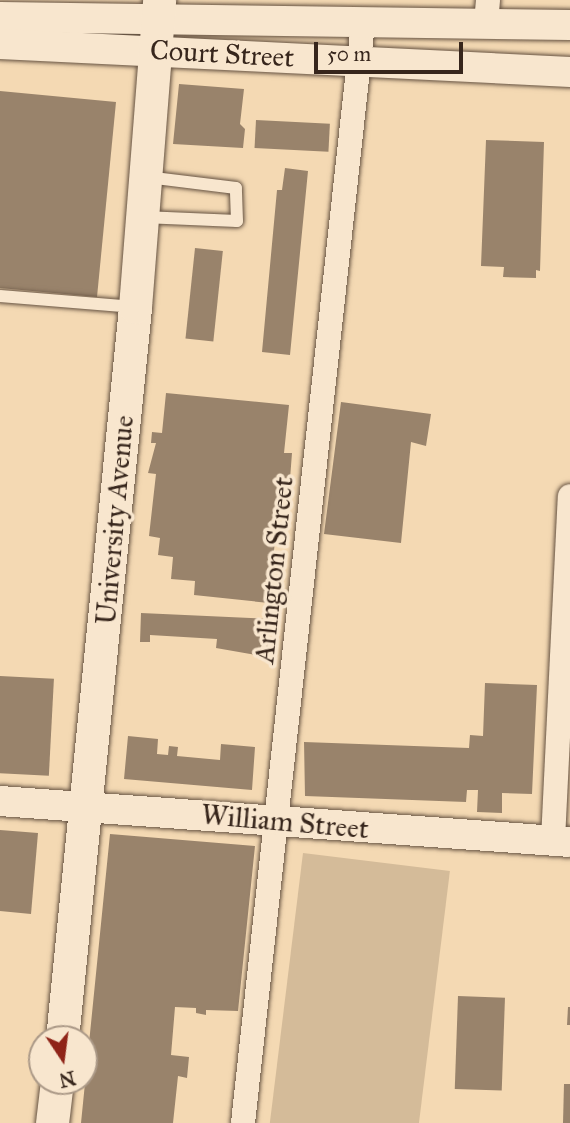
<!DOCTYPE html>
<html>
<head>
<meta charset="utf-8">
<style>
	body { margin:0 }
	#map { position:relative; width:570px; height:1123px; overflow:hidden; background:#f4d9b3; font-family:"IM FELL Great Primer",serif }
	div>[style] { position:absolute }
	.green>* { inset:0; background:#d4bb99; transform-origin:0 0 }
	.building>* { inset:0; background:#99836b; transform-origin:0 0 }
	.roads { filter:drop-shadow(0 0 2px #665342) drop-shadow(0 0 2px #665342) }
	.service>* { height:12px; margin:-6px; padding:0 6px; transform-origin:6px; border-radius:6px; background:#f8e6ce }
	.minor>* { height:24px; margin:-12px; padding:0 12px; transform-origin:12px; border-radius:12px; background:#f8e6ce }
	.tertiary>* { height:30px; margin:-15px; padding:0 15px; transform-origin:15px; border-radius:15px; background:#f8e6ce }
	.secondary>* { height:33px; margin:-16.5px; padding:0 16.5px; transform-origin:16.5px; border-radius:16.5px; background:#f8e6ce }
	span { translate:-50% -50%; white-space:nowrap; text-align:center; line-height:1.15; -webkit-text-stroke:7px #f8e6ce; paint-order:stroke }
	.street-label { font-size:28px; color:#37261c }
	.north { position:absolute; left:28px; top:1025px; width:70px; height:70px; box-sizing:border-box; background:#f8e6ce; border:2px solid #ab9987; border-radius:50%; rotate:167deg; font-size:19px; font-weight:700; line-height:28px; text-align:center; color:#37261c }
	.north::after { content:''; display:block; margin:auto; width:24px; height:32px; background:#8f2418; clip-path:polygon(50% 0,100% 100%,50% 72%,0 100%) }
	.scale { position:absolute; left:314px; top:42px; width:149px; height:32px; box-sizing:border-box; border:4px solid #37261c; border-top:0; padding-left:9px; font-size:21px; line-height:24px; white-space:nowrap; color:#37261c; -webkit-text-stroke:5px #f8e6ce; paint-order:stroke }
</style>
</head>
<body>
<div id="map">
	<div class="green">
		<div style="left:303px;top:853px;width:148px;height:272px;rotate:7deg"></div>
	</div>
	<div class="building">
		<div style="clip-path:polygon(179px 84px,244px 89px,240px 124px,245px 129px,243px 148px,173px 144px)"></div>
		<div style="clip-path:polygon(0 91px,116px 102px,97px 297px,0 288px)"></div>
		<div style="left:256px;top:120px;width:74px;height:28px;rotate:3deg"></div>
		<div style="clip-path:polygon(486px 140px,544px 142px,540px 271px,536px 270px,536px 278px,503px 277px,504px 267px,481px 266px)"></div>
		<div style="clip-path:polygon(285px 168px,308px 171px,290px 355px,262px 352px,277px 190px,282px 190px)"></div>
		<div style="left:195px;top:248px;width:28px;height:91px;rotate:6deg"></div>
		<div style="clip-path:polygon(166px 393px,289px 405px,284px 453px,292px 453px,290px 479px,281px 478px,269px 603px,194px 595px,195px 581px,171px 579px,173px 557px,158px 555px,160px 538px,149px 536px,156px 474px,148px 473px,156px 443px,151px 443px,152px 432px,162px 433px)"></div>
		<div style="clip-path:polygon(341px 402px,431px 414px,426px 446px,411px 442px,401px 543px,324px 534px)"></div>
		<div style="clip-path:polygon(141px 613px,270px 619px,268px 657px,216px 648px,217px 639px,150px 635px,150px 642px,140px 642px)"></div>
		<div style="left:0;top:676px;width:54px;height:97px;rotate:3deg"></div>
		<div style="clip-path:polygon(485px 683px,537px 685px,532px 794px,502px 793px,502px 813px,477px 812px,478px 790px,467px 790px,466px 802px,305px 796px,304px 742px,469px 748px,470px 735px,483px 736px)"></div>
		<div style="clip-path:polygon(128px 736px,158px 739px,157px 754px,168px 755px,169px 746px,178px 747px,177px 756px,220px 760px,221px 744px,255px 747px,252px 790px,124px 779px)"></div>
		<div style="clip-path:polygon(0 830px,38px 833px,31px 914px,0 911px)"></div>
		<div style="clip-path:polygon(110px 834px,255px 846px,238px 1011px,206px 1010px,206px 1015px,196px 1013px,196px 1008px,175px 1007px,171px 1055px,189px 1057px,187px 1078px,178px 1076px,173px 1123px,81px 1123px)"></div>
		<div style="left:458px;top:996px;width:47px;height:93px;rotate:2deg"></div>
		<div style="clip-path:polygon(568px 1007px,570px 1007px,570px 1025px,567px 1025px)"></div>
		<div style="clip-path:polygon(564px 1084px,570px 1084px,570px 1123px,563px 1123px)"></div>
	</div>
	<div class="roads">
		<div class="service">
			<div style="left:143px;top:217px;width:94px;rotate:2.4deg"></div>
			<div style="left:237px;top:221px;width:33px;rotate:-92deg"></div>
			<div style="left:236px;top:188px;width:91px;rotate:-173deg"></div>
			<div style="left:0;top:296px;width:135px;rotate:4.7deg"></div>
		</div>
		<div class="minor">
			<div style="left:486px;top:23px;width:23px;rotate:-85deg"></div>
			<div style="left:553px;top:840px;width:344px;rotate:-87.2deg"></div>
			<div style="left:243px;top:1123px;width:1106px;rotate:-83.77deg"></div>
		</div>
		<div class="tertiary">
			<div style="left:0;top:17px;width:570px;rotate:0.8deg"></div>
			<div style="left:0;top:44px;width:571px;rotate:2.81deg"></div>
			<div style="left:0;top:801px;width:571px;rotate:4.11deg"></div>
		</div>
		<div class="secondary">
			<div style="left:62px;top:1039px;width:736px;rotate:-84.3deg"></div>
			<div style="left:135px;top:307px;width:308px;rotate:-85.5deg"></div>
			<div style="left:52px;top:1123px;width:42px;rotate:-83.2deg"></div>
		</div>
	</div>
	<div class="street-label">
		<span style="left:222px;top:54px;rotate:3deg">Court Street</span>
		<span style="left:115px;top:520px;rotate:-85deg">University Avenue</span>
		<span style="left:274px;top:570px;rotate:-84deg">Arlington Street</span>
		<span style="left:285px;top:822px;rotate:5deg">William Street</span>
	</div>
	<div class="north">N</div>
	<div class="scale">50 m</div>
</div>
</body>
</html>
